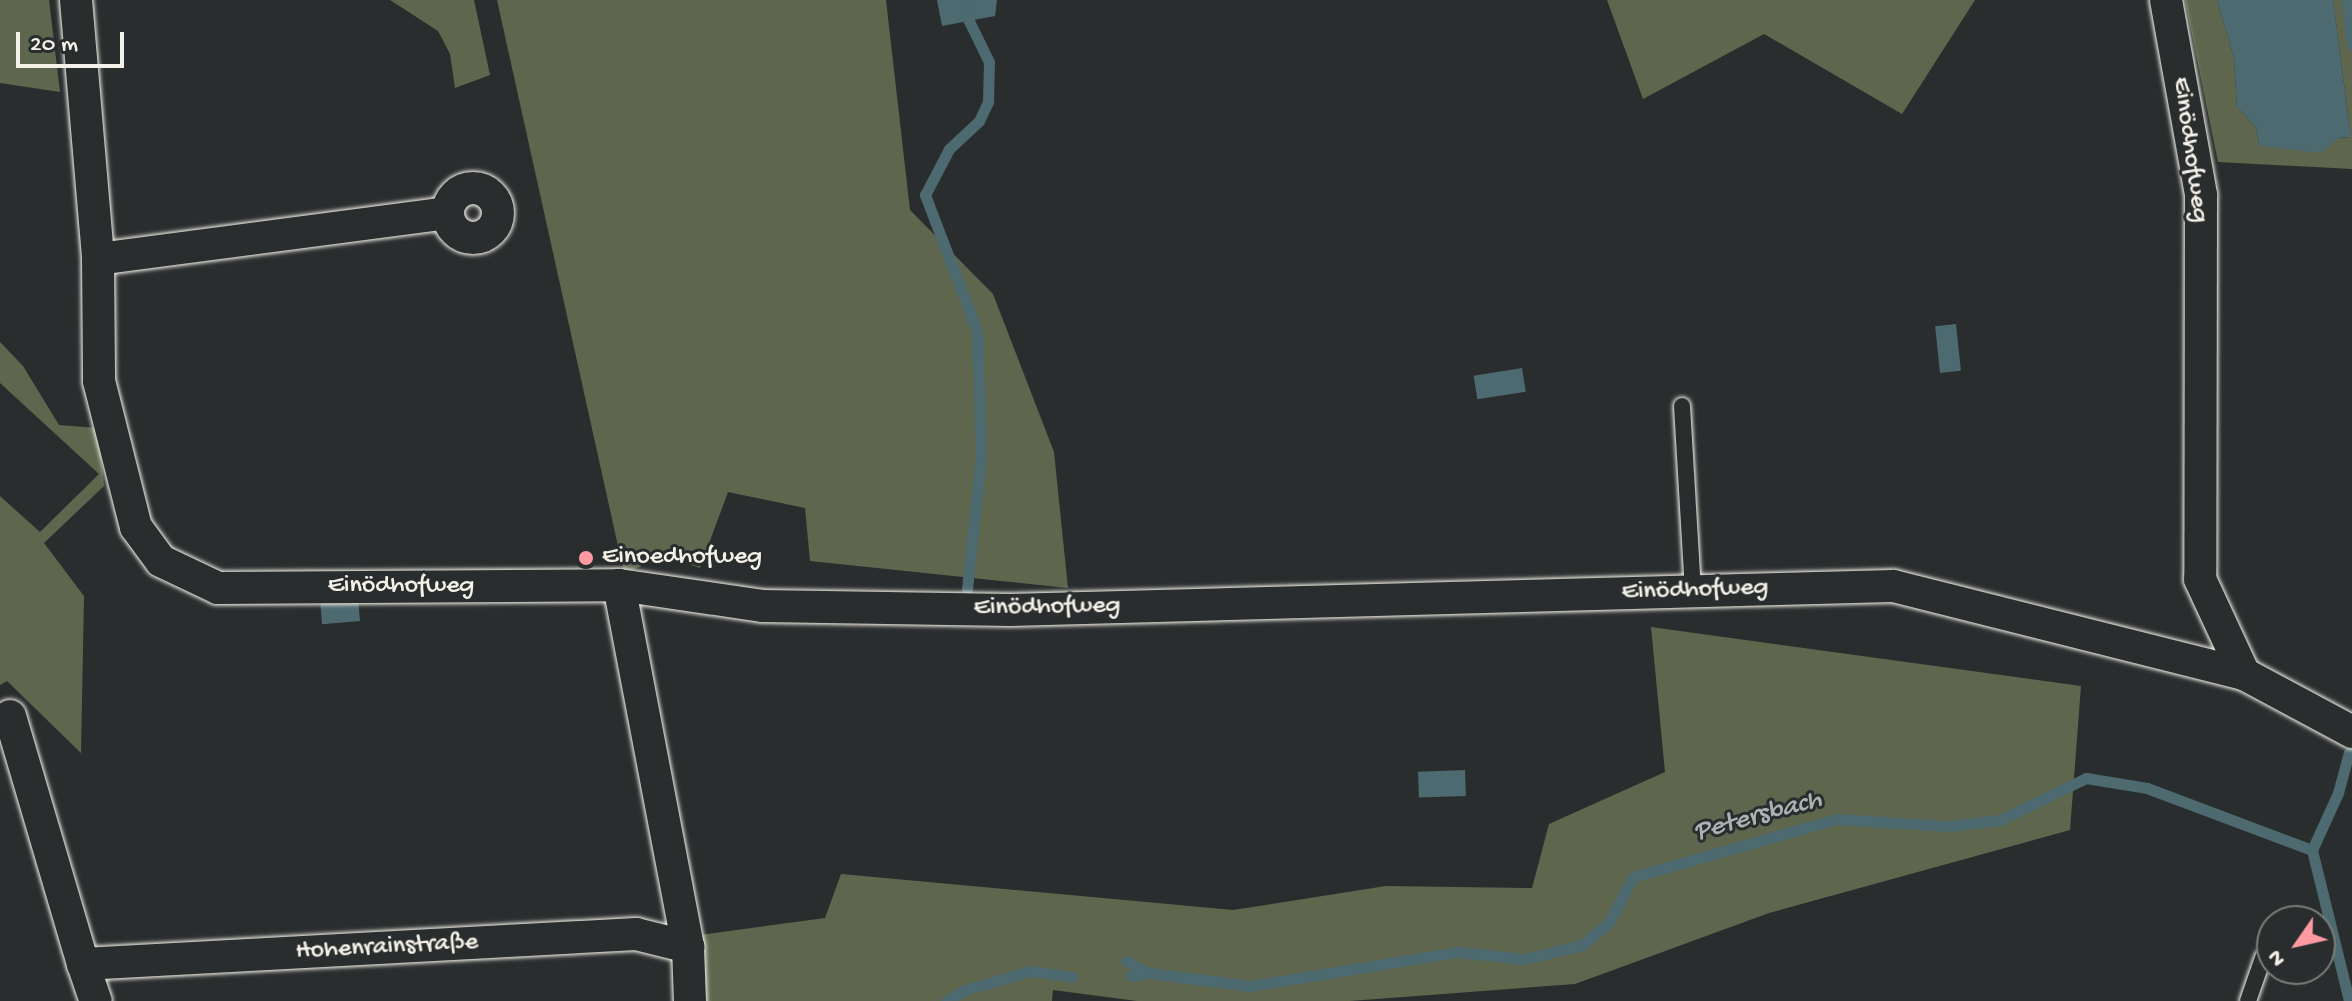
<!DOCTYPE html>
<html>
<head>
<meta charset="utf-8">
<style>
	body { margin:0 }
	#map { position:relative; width:2352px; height:1001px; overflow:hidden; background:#2a2d2e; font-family:"Gochi Hand",sans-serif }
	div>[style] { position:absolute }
	.green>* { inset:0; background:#5e674e }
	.water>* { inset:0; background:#4d6a71; transform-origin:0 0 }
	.stream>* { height:11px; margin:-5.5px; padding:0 5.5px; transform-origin:5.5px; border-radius:5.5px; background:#4d6a71 }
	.roads { filter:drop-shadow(0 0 2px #f4f1e8) drop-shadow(0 0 2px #f4f1e8) }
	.service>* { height:16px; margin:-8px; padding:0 8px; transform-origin:8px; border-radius:8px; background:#2a2d2e }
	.minor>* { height:32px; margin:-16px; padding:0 16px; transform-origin:16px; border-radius:16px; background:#2a2d2e }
	.minor>.ring { margin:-16px; padding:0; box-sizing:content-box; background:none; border:32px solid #2a2d2e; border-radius:50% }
	.dots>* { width:22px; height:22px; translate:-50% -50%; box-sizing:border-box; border:4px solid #2a2d2e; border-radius:50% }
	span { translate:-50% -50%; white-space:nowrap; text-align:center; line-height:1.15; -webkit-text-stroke:6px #2a2d2e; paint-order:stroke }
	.street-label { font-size:26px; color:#f4f1e8 }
	.poi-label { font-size:26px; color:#f4f1e8 }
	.left { translate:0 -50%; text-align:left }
	.water-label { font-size:28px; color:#a9b4b2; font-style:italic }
	.north { position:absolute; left:2256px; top:905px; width:80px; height:80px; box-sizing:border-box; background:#2a2d2e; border:2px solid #7b7b78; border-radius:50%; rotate:236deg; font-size:22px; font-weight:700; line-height:32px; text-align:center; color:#f4f1e8 }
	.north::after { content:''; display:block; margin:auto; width:28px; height:36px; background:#ff9aa2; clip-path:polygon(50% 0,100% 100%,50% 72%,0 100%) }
	.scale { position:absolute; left:16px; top:32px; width:108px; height:36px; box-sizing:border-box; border:4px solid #f4f1e8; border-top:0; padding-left:10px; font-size:24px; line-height:28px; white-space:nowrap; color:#f4f1e8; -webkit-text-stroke:6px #2a2d2e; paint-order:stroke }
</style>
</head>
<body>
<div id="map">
	<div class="green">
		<div style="clip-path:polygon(0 0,49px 0,60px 92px,0 83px)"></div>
		<div style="clip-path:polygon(390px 0,474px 0,490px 75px,455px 88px,450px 54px,438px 31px)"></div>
		<div style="clip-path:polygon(497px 0,886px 0,910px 210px,993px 294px,1054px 452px,1068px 588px,810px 561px,805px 508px,728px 492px,700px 568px,668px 556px,624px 573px)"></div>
		<div style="clip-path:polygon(1607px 0,1975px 0,1902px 114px,1764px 34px,1643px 99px)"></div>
		<div style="clip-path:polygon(2185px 0,2217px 0,2234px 58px,2237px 107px,2256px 127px,2259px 146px,2351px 137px,2333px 0,2352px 0,2352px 169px,2218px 162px)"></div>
		<div style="clip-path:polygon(0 342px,23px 366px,59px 425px,98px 428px,104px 486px,44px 543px,84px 596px,81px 753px,7px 681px,0 685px,0 496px,40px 532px,99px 474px,0 383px)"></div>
		<div style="clip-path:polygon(1651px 627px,2081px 686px,2070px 830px,1769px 913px,1575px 984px,1350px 1001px,1137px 1001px,1053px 990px,1052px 1001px,707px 1001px,700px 935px,825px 918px,841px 874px,1233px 910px,1386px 886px,1532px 888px,1549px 824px,1665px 772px)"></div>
	</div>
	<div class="water">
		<div style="clip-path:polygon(937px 0,997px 0,995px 16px,942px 26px)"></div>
		<div style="clip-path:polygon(2217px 0,2333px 0,2351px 137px,2339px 138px,2321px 153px,2259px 146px,2256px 127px,2237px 107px,2234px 58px)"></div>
		<div style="left:1956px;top:324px;width:47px;height:21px;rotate:84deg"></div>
		<div style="left:1522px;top:368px;width:24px;height:49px;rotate:81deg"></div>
		<div style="left:358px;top:598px;width:23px;height:38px;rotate:85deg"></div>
		<div style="left:1465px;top:770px;width:26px;height:47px;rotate:88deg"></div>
	</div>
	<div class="stream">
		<div style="left:2347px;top:0;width:45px;rotate:83.7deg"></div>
		<div style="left:967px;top:589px;width:135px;rotate:-84deg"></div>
		<div style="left:981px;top:455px;width:124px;rotate:-91.8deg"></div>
		<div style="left:977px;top:331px;width:146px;rotate:-110.9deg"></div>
		<div style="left:925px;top:195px;width:52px;rotate:-62.4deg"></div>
		<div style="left:949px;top:149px;width:41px;rotate:-43deg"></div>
		<div style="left:979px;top:121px;width:21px;rotate:-65deg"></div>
		<div style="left:988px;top:102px;width:40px;rotate:-88.6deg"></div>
		<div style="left:989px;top:62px;width:46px;rotate:-116deg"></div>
		<div style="left:969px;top:21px;width:21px;rotate:-93deg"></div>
		<div style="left:2312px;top:850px;width:63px;rotate:-65.5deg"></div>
		<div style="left:2338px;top:793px;width:42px;rotate:-75deg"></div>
		<div style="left:1126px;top:961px;width:26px;rotate:28deg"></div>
		<div style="left:1131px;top:976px;width:18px;rotate:-9deg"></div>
		<div style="left:1149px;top:973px;width:102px;rotate:7.3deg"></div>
		<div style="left:1250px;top:986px;width:211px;rotate:-9.3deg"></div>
		<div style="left:1458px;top:952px;width:67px;rotate:6deg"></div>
		<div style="left:1525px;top:959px;width:59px;rotate:-13.8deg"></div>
		<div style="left:1582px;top:945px;width:35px;rotate:-40deg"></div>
		<div style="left:1609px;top:922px;width:51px;rotate:-61.9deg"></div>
		<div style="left:1633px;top:877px;width:212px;rotate:-15.9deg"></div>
		<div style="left:1837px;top:819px;width:112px;rotate:3.6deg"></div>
		<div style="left:1949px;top:826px;width:51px;rotate:-6.7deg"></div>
		<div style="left:2000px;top:820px;width:96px;rotate:-26deg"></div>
		<div style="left:2086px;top:778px;width:62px;rotate:9.3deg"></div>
		<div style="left:2147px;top:788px;width:176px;rotate:20.6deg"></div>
		<div style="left:2312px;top:850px;width:155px;rotate:76.2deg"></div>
		<div style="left:946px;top:1001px;width:22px;rotate:-30deg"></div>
		<div style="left:965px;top:990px;width:68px;rotate:-16.3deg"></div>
		<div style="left:1030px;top:971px;width:43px;rotate:7.9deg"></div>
	</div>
	<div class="roads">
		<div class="service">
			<div style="left:1682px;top:406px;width:185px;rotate:86.6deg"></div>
			<div style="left:2248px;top:1001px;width:46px;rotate:-70.8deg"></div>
		</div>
		<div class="minor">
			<div style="left:76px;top:0;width:260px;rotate:85.1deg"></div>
			<div style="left:98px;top:259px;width:122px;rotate:89.5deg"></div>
			<div style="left:99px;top:381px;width:151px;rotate:75.8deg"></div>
			<div style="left:136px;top:527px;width:42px;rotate:53.7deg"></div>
			<div style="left:161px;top:561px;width:63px;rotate:25.3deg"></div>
			<div style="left:218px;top:588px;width:401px;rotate:-0.4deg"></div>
			<div style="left:619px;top:585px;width:146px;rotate:8.3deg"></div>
			<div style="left:763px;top:606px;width:247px;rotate:0.9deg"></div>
			<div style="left:1010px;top:610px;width:883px;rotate:-1.56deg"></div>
			<div style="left:1893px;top:586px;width:362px;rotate:14.1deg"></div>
			<div style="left:2244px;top:674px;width:123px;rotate:28.2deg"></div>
			<div style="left:2166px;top:0;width:198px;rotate:79.8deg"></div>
			<div style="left:2201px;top:195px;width:384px;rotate:90.1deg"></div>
			<div style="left:2200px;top:579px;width:105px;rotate:65.1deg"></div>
			<div class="ring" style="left:448px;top:188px;width:18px;height:18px"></div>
			<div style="left:98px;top:259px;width:352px;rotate:-7.5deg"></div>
			<div style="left:619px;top:585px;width:369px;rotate:79.2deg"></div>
			<div style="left:688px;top:947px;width:54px;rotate:87.9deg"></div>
			<div style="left:10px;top:716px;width:259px;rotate:73.6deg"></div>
			<div style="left:83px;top:964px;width:554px;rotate:-3.11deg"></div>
			<div style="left:636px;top:934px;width:54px;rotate:14deg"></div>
			<div style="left:83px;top:964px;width:39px;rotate:71deg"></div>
		</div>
	</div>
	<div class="dots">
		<div style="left:586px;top:558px;background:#ff9aa2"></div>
	</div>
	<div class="street-label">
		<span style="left:2189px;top:150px;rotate:82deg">Einödhofweg</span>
		<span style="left:401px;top:587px">Einödhofweg</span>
		<span style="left:1695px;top:591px;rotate:-2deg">Einödhofweg</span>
		<span style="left:1047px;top:608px;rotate:-1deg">Einödhofweg</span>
		<span style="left:387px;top:948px;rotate:-3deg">Hohenrainstraße</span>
	</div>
	<div class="poi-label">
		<span class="left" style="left:602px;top:558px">Einoedhofweg</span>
	</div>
	<div class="water-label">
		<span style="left:1758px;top:817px;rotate:-15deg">Petersbach</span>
	</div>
	<div class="north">N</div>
	<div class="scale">20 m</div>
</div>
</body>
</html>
